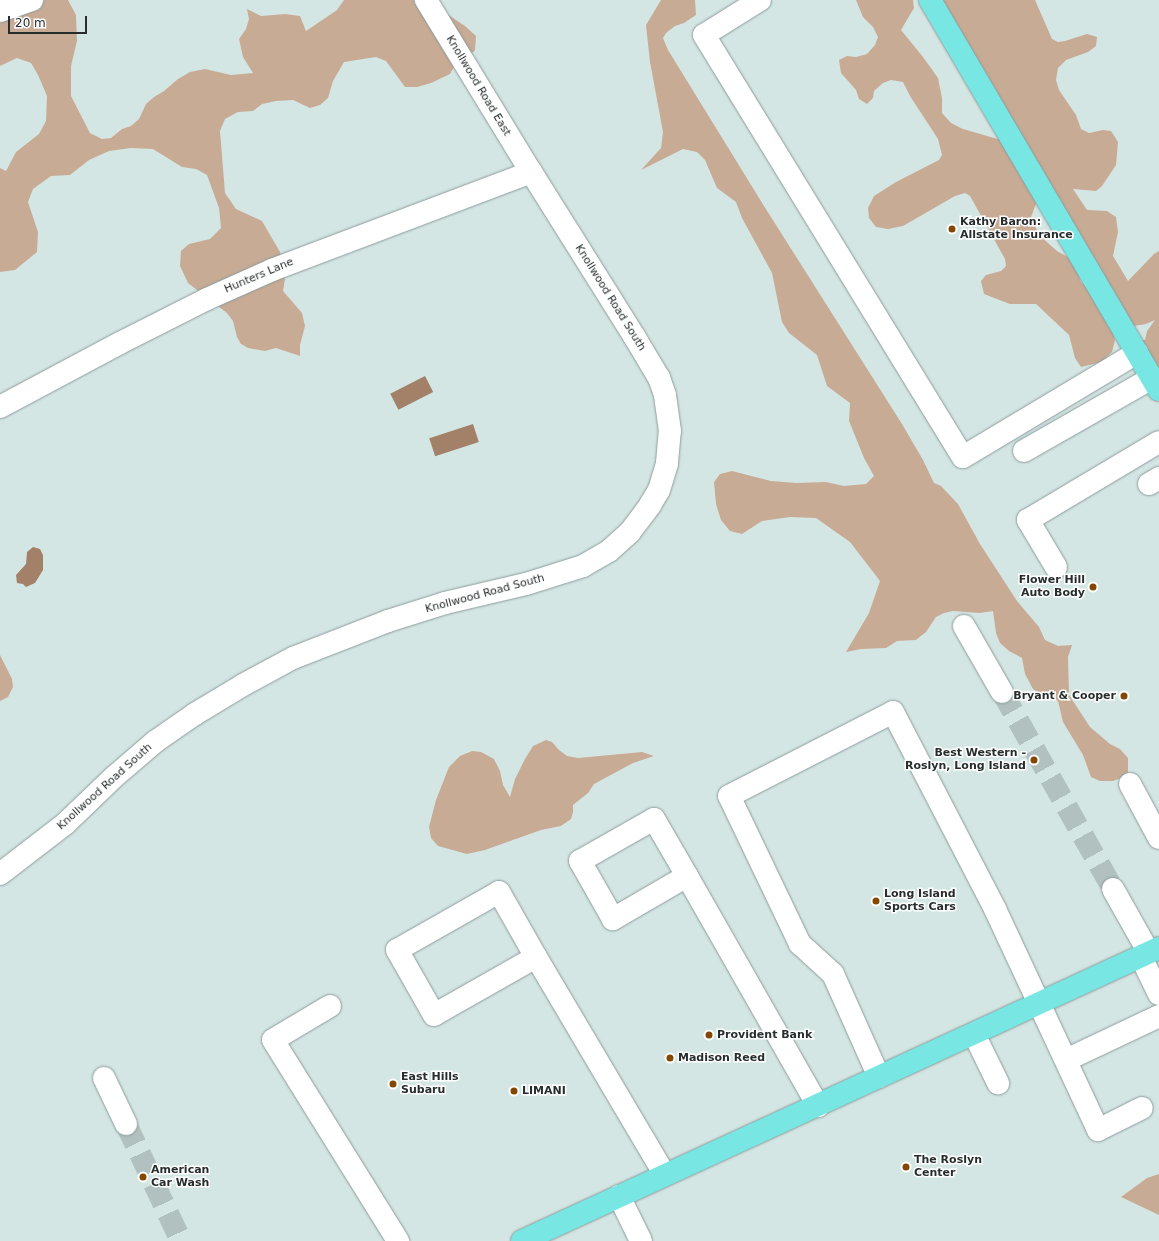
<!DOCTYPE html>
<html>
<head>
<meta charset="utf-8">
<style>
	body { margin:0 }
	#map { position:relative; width:1159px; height:1241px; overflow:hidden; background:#d4e6e4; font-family:"DejaVu Sans",sans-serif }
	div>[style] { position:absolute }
	.green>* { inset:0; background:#c8ab95 }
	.water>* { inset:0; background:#a28168; transform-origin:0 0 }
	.minor-tunnel>* { height:22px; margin-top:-11px; transform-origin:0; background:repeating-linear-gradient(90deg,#b1c1bf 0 22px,transparent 0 33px) }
	.roads { filter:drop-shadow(0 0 1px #8b9c9b) drop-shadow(0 0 1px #8b9c9b) }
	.minor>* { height:22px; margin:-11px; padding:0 11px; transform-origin:11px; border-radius:11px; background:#fff }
	.major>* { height:22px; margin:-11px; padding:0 11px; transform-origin:11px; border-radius:11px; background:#78e7e3 }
	.dots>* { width:11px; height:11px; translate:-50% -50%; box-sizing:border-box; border:2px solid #fff; border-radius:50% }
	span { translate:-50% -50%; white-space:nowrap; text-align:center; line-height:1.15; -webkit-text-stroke:3px #fff; paint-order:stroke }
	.street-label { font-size:11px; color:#272d2d }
	.poi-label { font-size:11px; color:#272d2d; font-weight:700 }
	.left { translate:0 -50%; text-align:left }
	.right { translate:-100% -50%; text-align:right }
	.scale { position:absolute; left:8px; top:16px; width:79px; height:18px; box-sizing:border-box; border:2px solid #272d2d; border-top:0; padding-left:5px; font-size:12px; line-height:14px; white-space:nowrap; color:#272d2d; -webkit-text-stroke:3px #fff; paint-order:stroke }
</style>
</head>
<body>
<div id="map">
	<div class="green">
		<div style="clip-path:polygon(0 0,68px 0,76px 15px,77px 41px,71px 66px,71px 96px,90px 133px,102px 139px,111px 138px,122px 129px,131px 126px,139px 119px,146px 104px,154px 97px,164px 91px,178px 79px,190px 72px,205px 69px,231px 75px,253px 73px,243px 57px,239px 39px,246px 29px,249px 19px,247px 9px,261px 16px,285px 14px,300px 16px,306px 31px,337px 10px,344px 0,437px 0,441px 10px,465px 26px,476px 36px,475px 50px,469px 56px,456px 63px,450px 74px,431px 83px,417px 87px,405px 87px,386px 61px,376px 57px,344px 62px,333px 81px,328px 98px,320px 105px,310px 108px,293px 100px,276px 101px,262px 104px,253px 111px,238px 112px,225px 119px,220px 131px,225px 193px,236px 209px,262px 221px,280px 252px,285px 279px,283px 291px,302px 313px,305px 326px,300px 345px,300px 356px,276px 348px,265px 351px,248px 348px,241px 344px,237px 337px,233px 321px,227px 313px,188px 283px,180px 266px,181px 251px,189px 244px,210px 239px,221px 228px,219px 208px,207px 175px,196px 169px,182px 167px,153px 149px,131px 148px,109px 151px,89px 160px,70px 175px,51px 176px,33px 189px,28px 202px,38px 232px,37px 252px,15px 270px,0 272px,0 168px,6px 171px,16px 152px,39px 134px,46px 121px,47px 96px,38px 75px,31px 63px,17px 58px,0 66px)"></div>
		<div style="clip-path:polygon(661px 0,695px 0,696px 15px,684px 23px,675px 26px,666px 33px,663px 38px,668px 50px,764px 206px,902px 424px,923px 460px,934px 483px,941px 486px,958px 504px,980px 544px,1017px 601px,1039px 627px,1045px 640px,1058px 646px,1072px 645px,1068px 657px,1069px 695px,1090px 727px,1110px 744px,1120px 749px,1128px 758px,1128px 773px,1124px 777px,1113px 781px,1100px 781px,1091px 777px,1083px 755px,1063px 722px,1058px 701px,1053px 697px,1044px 696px,1033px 689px,1025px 674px,1022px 658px,1009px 651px,1000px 643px,996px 633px,993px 611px,980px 613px,953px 611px,944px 613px,936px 617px,926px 632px,916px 640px,897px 641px,886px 648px,861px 649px,846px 652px,869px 613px,880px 581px,850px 542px,816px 518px,790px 517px,762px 521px,742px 534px,730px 531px,721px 520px,716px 504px,714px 482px,720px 474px,732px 471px,771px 481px,796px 483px,826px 482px,844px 486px,866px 484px,874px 476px,864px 458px,849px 421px,850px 403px,827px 386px,817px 355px,789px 333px,782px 322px,772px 273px,742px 218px,736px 202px,717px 188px,705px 160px,697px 152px,683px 149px,641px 170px,661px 148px,663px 132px,650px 62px,646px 25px)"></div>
		<div style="clip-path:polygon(856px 0,913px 0,914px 8px,901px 30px,923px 57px,938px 78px,942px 98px,942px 113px,951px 123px,963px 129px,1001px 140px,929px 0,1035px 0,1052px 39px,1058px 42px,1065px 41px,1087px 34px,1097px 37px,1096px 46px,1088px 52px,1066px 60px,1058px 68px,1056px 80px,1059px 90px,1076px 115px,1081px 129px,1089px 133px,1103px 130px,1111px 131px,1118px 142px,1116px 165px,1102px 186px,1096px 191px,1073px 189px,1087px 210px,1107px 211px,1116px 217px,1118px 232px,1113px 256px,1128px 281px,1154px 254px,1159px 251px,1159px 377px,1141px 340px,1145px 340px,1147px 331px,1155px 320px,1146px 324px,1128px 327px,1047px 201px,1036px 204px,1031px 217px,1039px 235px,1057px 251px,1073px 260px,1081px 282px,1100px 302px,1110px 323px,1115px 340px,1112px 352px,1102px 362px,1081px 367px,1075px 358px,1069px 335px,1036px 304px,1010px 304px,984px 294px,981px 281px,986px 275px,1001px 271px,1006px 266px,1005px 259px,970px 196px,965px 193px,955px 196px,903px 226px,888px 229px,876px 227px,869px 218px,868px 208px,874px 196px,896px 182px,939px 160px,942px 155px,938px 139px,910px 96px,903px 82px,891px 80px,883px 83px,874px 91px,873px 98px,867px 104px,859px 99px,856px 90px,841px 73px,839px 60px,847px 56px,856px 57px,867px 54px,875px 45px,878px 37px,873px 27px,863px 17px)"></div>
		<div style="clip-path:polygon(0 655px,12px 679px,13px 687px,8px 697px,0 701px)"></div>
		<div style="clip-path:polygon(546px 740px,552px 742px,559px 750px,567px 756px,578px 758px,642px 752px,654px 756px,633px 763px,594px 784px,588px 793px,573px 805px,573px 812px,571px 819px,561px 826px,541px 830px,485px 850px,467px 854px,438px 846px,431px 838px,429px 827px,436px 800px,449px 767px,460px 756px,472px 751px,481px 752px,494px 759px,500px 771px,503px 785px,510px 797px,515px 779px,525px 759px,533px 746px)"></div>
		<div style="clip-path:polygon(1159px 1174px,1159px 1215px,1121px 1197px,1147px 1178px)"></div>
	</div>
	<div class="water">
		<div style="left:425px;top:376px;width:18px;height:39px;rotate:63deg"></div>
		<div style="left:473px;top:424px;width:19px;height:46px;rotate:72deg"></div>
		<div style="clip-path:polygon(33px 547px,40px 549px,43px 555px,43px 570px,35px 583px,26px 587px,23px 584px,17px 583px,16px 575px,26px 564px,27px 552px)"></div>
	</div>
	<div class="minor-tunnel">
		<div style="left:1002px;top:692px;width:226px;rotate:60.6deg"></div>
		<div style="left:126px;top:1124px;width:129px;rotate:64.8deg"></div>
	</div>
	<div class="roads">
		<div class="minor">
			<div style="left:760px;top:0;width:66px;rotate:148deg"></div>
			<div style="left:704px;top:35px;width:495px;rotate:58.5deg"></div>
			<div style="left:963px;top:457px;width:203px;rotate:-30.9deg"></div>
			<div style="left:0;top:11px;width:34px;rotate:-19deg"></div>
			<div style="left:0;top:407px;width:136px;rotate:-28.1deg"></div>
			<div style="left:120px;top:343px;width:97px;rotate:-26.8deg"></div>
			<div style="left:207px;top:299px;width:71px;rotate:-24deg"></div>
			<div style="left:272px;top:270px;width:277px;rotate:-20.7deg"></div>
			<div style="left:1024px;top:451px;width:147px;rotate:-29.7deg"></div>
			<div style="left:1149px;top:484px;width:12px;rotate:-31deg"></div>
			<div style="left:1056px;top:567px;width:55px;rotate:-120.8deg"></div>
			<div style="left:1028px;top:520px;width:152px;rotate:-30.8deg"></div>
			<div style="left:964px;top:626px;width:76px;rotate:60.1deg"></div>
			<div style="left:1130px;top:784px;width:61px;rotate:61.8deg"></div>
			<div style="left:0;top:874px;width:82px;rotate:-37.6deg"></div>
			<div style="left:65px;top:824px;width:68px;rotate:-43.8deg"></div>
			<div style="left:114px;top:777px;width:55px;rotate:-40.6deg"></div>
			<div style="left:156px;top:741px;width:47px;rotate:-34.7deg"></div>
			<div style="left:195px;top:714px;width:56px;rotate:-31.1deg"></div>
			<div style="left:243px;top:685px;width:57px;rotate:-28.4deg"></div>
			<div style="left:293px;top:658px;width:102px;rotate:-21.3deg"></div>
			<div style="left:388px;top:621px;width:60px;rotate:-17.5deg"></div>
			<div style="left:445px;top:603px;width:83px;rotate:-13.2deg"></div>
			<div style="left:526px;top:584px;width:60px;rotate:-17.5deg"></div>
			<div style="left:583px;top:566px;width:30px;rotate:-30deg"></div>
			<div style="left:609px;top:551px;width:28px;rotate:-42deg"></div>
			<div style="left:630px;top:532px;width:34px;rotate:-53deg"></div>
			<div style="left:650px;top:505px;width:17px;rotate:-59deg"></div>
			<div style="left:659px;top:490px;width:28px;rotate:-73deg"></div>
			<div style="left:667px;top:463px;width:32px;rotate:-85deg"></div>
			<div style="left:670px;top:431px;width:36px;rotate:-98deg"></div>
			<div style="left:665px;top:395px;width:18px;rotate:-109deg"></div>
			<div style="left:659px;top:378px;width:49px;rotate:-120.8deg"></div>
			<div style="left:634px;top:336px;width:194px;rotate:-122.1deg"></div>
			<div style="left:531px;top:172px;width:202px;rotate:-121.4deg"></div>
			<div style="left:687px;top:876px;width:86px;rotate:149.8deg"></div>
			<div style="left:613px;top:919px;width:67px;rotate:-119.6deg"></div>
			<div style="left:580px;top:861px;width:85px;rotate:-29.6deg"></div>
			<div style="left:654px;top:819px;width:66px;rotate:59.9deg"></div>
			<div style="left:687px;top:876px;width:265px;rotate:60.3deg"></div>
			<div style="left:1113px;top:889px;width:73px;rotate:60.6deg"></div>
			<div style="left:499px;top:892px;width:75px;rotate:60.4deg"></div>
			<div style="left:536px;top:957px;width:117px;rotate:150.4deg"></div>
			<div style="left:434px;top:1015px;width:75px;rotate:-119.6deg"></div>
			<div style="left:397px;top:950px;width:117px;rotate:-29.6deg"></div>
			<div style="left:536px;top:957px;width:253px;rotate:59.4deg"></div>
			<div style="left:1141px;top:957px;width:41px;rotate:64.1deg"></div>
			<div style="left:330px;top:1006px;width:66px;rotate:149.2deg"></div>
			<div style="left:273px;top:1040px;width:237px;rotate:58.1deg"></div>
			<div style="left:974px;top:1034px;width:55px;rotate:63.9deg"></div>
			<div style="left:1066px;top:1060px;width:103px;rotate:-25.3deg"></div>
			<div style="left:879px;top:1077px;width:113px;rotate:-114.1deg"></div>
			<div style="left:833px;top:974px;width:45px;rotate:-137.7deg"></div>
			<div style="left:800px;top:944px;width:164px;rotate:-115.6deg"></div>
			<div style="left:729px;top:796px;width:184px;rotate:-27.1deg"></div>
			<div style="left:893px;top:712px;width:222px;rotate:62.6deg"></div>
			<div style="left:995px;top:909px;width:244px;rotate:65deg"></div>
			<div style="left:1098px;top:1130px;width:49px;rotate:-26.6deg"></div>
			<div style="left:104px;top:1078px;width:51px;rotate:64.4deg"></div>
			<div style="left:619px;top:1196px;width:50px;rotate:63.9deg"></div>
		</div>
		<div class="major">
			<div style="left:930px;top:0;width:452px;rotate:59.6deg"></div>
			<div style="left:522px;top:1241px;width:701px;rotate:-24.7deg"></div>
		</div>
	</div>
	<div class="dots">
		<div style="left:952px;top:229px;background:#844702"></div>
		<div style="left:1093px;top:587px;background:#844702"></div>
		<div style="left:1124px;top:696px;background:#844702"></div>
		<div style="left:1034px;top:760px;background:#844702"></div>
		<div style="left:876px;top:901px;background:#844702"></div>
		<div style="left:709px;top:1035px;background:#844702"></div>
		<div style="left:670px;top:1058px;background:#844702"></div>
		<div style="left:393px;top:1084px;background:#844702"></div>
		<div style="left:514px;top:1091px;background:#844702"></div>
		<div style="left:906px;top:1167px;background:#844702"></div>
		<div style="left:143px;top:1177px;background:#844702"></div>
	</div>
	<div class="street-label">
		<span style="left:478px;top:86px;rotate:59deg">Knollwood Road East</span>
		<span style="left:259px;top:276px;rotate:-23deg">Hunters Lane</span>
		<span style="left:610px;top:298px;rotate:58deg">Knollwood Road South</span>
		<span style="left:485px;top:594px;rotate:-15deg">Knollwood Road South</span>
		<span style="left:105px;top:787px;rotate:-42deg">Knollwood Road South</span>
	</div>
	<div class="poi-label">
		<span class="left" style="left:960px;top:229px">Kathy Baron:<br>Allstate Insurance</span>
		<span class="right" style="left:1085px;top:587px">Flower Hill<br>Auto Body</span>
		<span class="right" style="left:1116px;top:696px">Bryant &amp; Cooper</span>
		<span class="right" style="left:1026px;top:760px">Best Western -<br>Roslyn, Long Island</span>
		<span class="left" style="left:884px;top:901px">Long Island<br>Sports Cars</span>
		<span class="left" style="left:717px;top:1035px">Provident Bank</span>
		<span class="left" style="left:678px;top:1058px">Madison Reed</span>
		<span class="left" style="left:401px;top:1084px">East Hills<br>Subaru</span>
		<span class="left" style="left:522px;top:1091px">LIMANI</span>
		<span class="left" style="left:914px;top:1167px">The Roslyn<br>Center</span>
		<span class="left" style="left:151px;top:1177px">American<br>Car Wash</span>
	</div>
	<div class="scale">20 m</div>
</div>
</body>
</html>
